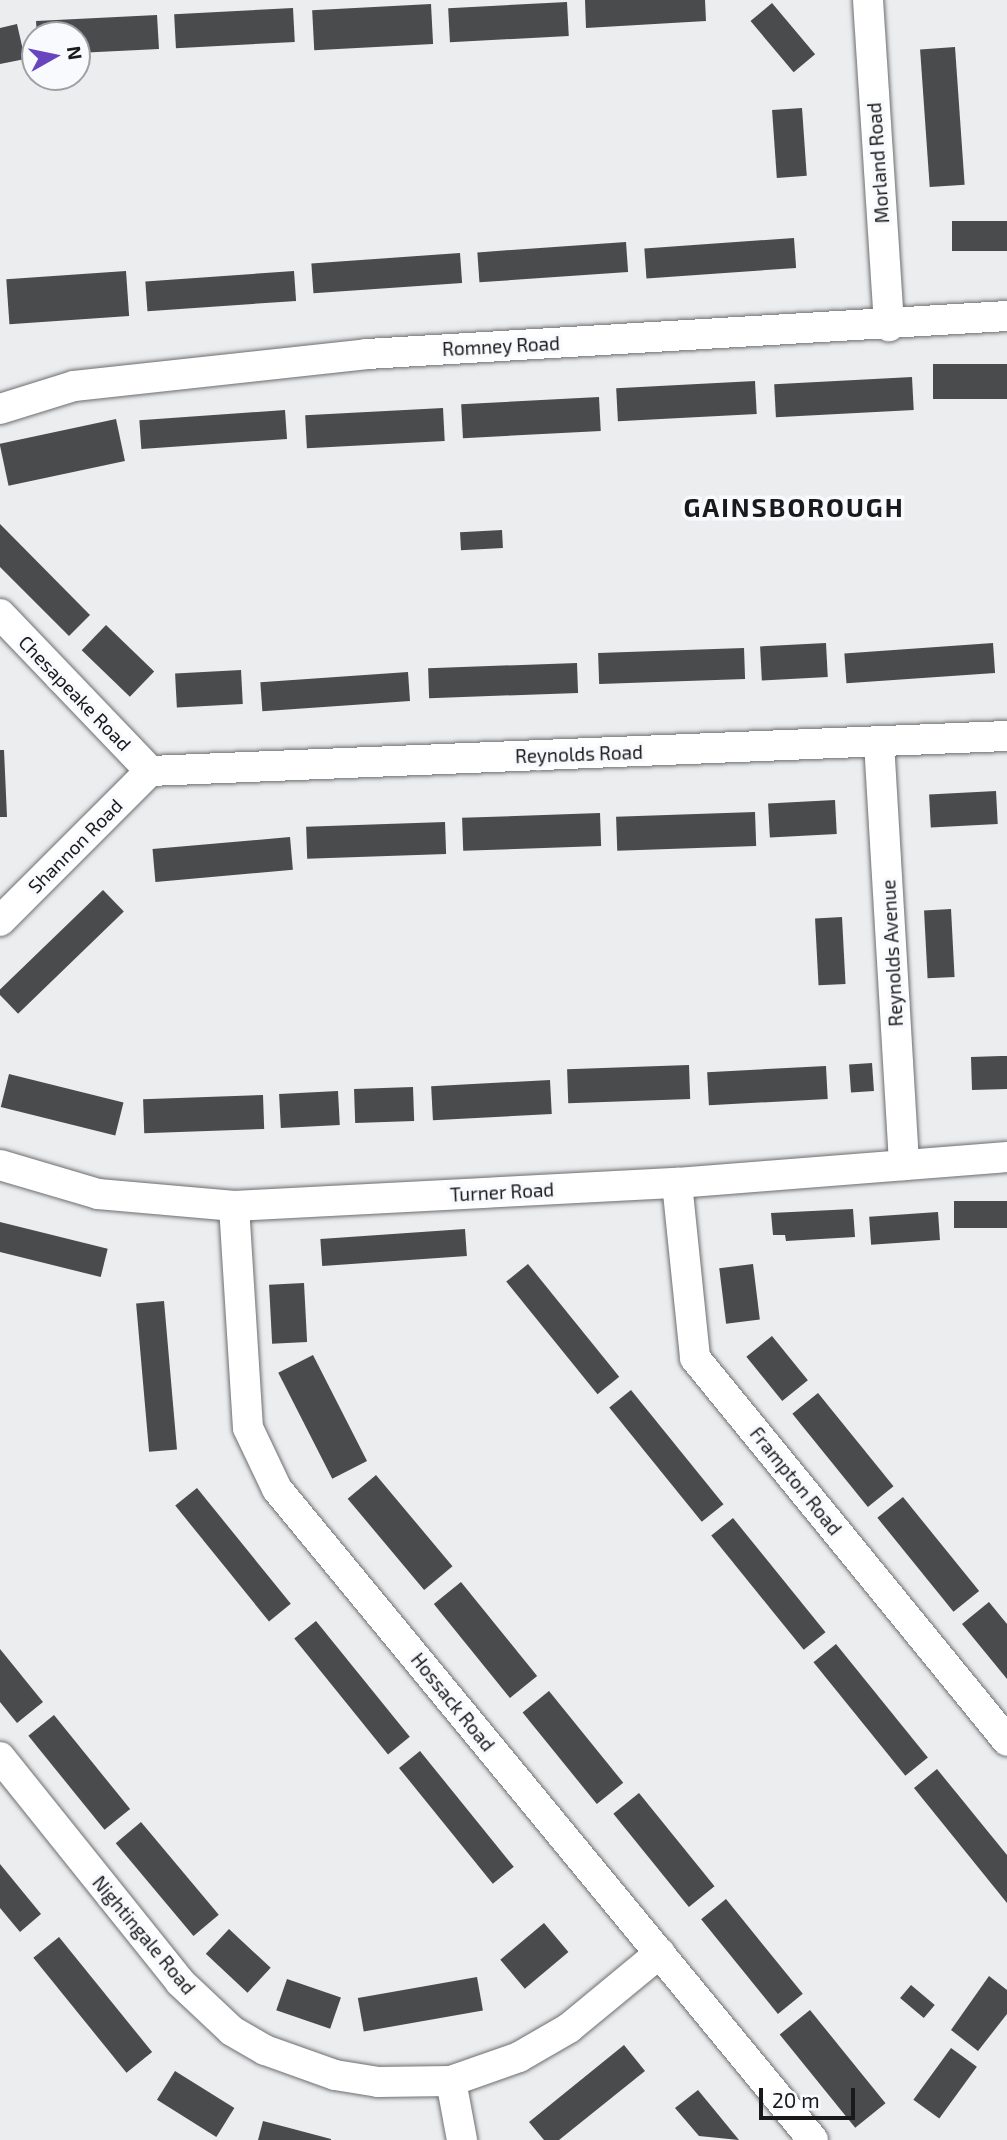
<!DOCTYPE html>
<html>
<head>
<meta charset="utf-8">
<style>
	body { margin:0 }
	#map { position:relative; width:1007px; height:2140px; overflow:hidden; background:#ecedef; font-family:"Exo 2",sans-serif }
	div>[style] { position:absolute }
	.building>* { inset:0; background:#4a4b4d; transform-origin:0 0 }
	.roads { filter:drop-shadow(0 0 2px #6d6e70) drop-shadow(0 0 2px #6d6e70) }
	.minor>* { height:30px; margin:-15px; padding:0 15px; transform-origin:15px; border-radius:15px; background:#fff }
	span { translate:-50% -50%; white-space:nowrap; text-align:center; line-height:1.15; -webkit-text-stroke:7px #f9fafd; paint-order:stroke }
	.street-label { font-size:19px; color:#1a1a1b }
	.district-label { font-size:26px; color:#1a1a1b; font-weight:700; letter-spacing:2px }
	.north { position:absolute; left:21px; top:21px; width:70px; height:70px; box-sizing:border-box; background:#f9fafd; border:2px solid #a0a0a3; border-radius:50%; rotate:81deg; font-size:19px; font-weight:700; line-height:28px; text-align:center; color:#1a1a1b }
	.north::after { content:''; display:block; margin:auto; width:24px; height:32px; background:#6745be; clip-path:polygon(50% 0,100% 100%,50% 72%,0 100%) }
	.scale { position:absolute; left:759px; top:2088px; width:96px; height:32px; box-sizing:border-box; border:4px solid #1a1a1b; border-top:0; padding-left:9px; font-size:21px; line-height:24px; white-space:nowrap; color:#1a1a1b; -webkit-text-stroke:5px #f9fafd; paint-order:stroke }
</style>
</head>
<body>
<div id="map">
	<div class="building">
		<div style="clip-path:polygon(585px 0,705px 0,706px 21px,586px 28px)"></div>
		<div style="left:567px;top:2px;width:34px;height:119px;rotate:87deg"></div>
		<div style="left:772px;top:3px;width:67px;height:28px;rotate:50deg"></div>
		<div style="left:431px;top:4px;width:40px;height:119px;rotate:87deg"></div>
		<div style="left:293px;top:8px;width:34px;height:119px;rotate:87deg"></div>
		<div style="clip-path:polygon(157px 15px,159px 49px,77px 53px,77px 35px,37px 35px,36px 21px)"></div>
		<div style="clip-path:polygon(17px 24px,25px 59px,0 64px,0 28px)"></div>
		<div style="left:955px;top:47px;width:138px;height:35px;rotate:86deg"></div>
		<div style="left:802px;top:108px;width:68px;height:30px;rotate:86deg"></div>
		<div style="left:1007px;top:221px;width:30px;height:55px;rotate:90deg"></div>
		<div style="left:794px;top:238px;width:30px;height:150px;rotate:86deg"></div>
		<div style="left:626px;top:242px;width:30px;height:149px;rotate:86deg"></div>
		<div style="left:460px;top:253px;width:30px;height:149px;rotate:86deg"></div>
		<div style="left:126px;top:271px;width:45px;height:120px;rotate:86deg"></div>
		<div style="left:294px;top:271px;width:30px;height:149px;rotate:86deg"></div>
		<div style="left:1007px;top:364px;width:35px;height:74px;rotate:90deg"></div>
		<div style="left:912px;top:377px;width:33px;height:138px;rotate:87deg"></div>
		<div style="left:755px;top:381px;width:33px;height:139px;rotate:87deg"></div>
		<div style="left:599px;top:397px;width:34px;height:138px;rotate:87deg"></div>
		<div style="left:443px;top:408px;width:33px;height:138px;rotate:87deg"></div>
		<div style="left:285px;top:410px;width:29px;height:146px;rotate:86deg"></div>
		<div style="left:116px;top:419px;width:43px;height:119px;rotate:78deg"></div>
		<div style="clip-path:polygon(0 524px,90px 615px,69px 636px,0 567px)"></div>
		<div style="left:502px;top:530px;width:18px;height:42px;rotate:87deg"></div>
		<div style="left:106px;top:625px;width:67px;height:35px;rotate:44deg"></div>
		<div style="left:826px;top:643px;width:34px;height:66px;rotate:87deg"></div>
		<div style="left:993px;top:643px;width:30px;height:149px;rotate:86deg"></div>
		<div style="left:744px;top:648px;width:31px;height:146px;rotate:88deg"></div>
		<div style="left:577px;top:663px;width:30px;height:149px;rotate:88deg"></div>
		<div style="left:241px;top:670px;width:34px;height:66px;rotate:87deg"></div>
		<div style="left:408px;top:672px;width:29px;height:148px;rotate:86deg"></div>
		<div style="clip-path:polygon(0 750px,4px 750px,7px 817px,0 817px)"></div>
		<div style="left:996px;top:791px;width:33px;height:67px;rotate:87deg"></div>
		<div style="left:835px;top:800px;width:34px;height:67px;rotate:87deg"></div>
		<div style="left:755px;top:812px;width:34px;height:139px;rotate:88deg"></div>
		<div style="left:600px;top:813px;width:33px;height:138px;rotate:88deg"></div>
		<div style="left:445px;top:822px;width:32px;height:139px;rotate:88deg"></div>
		<div style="left:290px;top:837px;width:33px;height:138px;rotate:85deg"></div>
		<div style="left:103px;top:890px;width:30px;height:147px;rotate:46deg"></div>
		<div style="left:951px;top:909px;width:68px;height:27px;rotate:87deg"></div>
		<div style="left:842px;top:917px;width:67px;height:27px;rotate:87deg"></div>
		<div style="clip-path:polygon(1001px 1056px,1007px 1056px,1007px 1089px,972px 1090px,971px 1057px)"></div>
		<div style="left:872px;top:1063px;width:28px;height:23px;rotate:86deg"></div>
		<div style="left:689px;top:1065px;width:34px;height:122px;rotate:88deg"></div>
		<div style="left:826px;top:1066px;width:33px;height:119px;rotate:87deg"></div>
		<div style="left:9px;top:1074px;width:118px;height:34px;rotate:14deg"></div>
		<div style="left:550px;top:1080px;width:34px;height:119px;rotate:87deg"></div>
		<div style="left:413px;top:1087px;width:34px;height:59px;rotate:88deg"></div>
		<div style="left:338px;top:1091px;width:34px;height:59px;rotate:87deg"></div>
		<div style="left:263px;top:1095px;width:34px;height:120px;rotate:88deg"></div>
		<div style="left:1007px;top:1201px;width:27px;height:53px;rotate:90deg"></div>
		<div style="clip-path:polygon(853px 1209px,855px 1237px,786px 1241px,785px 1235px,773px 1235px,771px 1213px)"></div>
		<div style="left:938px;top:1212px;width:28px;height:69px;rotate:86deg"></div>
		<div style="left:0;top:1222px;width:111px;height:29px;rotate:14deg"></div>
		<div style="left:465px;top:1229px;width:27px;height:145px;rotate:86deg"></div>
		<div style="left:528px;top:1264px;width:145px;height:28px;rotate:51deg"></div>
		<div style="left:753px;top:1264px;width:56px;height:34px;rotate:83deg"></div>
		<div style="left:304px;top:1283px;width:59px;height:35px;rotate:87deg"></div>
		<div style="left:164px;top:1301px;width:149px;height:28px;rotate:85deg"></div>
		<div style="left:772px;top:1336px;width:57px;height:33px;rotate:51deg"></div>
		<div style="left:313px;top:1355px;width:119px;height:39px;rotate:63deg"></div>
		<div style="left:631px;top:1390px;width:147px;height:28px;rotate:51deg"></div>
		<div style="left:818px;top:1393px;width:120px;height:33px;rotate:51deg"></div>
		<div style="left:376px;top:1475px;width:119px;height:37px;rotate:50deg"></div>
		<div style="left:197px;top:1488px;width:149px;height:28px;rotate:51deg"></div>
		<div style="left:903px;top:1497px;width:121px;height:33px;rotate:51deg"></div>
		<div style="left:733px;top:1518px;width:147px;height:28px;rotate:51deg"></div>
		<div style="left:461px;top:1582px;width:121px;height:35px;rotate:51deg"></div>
		<div style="clip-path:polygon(989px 1602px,1007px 1624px,1007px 1679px,962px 1624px)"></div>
		<div style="left:316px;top:1621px;width:149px;height:28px;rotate:51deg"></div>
		<div style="left:836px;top:1644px;width:146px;height:29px;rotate:51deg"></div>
		<div style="clip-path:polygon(0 1649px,43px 1702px,17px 1723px,0 1702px)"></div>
		<div style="left:549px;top:1691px;width:118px;height:34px;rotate:51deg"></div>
		<div style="left:54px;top:1715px;width:121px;height:33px;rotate:51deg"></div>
		<div style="left:420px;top:1751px;width:149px;height:27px;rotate:51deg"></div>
		<div style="clip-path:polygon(937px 1769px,1007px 1855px,1007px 1903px,914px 1788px)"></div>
		<div style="left:639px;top:1793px;width:120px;height:33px;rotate:51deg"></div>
		<div style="left:141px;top:1822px;width:121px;height:33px;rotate:50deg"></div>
		<div style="clip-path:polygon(0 1864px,41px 1914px,20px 1932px,0 1908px)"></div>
		<div style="left:726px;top:1899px;width:122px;height:32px;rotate:51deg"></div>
		<div style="left:544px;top:1923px;width:38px;height:57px;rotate:50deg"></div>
		<div style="left:229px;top:1929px;width:57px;height:34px;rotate:43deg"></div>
		<div style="left:59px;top:1937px;width:148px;height:33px;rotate:51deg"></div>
		<div style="clip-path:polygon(989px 1976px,1007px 1990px,1007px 2014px,978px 2051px,951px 2030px)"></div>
		<div style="left:477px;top:1977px;width:34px;height:121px;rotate:80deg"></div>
		<div style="left:287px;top:1979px;width:57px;height:33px;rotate:19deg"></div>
		<div style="left:911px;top:1985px;width:31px;height:17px;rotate:40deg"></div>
		<div style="left:810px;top:2010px;width:120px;height:39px;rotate:51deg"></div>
		<div style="clip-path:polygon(624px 2045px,645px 2071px,559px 2140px,544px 2140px,529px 2122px)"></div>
		<div style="left:951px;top:2048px;width:32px;height:64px;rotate:36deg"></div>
		<div style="left:175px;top:2071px;width:70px;height:34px;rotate:32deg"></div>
		<div style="clip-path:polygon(698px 2090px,721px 2118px,739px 2140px,699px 2136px,675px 2108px)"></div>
		<div style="clip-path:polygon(263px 2121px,331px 2139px,331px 2140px,258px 2140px)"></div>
	</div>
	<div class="roads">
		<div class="minor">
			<div style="left:868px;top:0;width:327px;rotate:86.3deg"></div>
			<div style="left:0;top:409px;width:77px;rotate:-17.3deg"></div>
			<div style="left:74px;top:386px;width:295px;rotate:-6.2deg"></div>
			<div style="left:367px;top:354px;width:641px;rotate:-3.4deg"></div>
			<div style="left:0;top:614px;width:217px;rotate:46.3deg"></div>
			<div style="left:879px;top:742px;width:424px;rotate:86.6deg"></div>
			<div style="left:150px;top:771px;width:858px;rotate:-2.34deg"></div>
			<div style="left:0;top:921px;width:212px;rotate:-45deg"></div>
			<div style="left:0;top:1165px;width:102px;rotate:16.5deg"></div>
			<div style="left:98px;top:1194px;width:137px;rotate:5deg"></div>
			<div style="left:234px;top:1206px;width:444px;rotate:-3deg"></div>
			<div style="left:677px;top:1183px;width:331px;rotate:-4.5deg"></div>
			<div style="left:677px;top:1183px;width:176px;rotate:84.1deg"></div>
			<div style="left:695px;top:1358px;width:494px;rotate:50.8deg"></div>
			<div style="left:234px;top:1206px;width:222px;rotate:86.4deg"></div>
			<div style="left:248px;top:1428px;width:68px;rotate:64.6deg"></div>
			<div style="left:277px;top:1489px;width:843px;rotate:50.53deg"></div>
			<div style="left:0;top:1757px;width:288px;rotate:51.3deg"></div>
			<div style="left:180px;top:1982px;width:71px;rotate:43.3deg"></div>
			<div style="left:232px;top:2031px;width:38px;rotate:30deg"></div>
			<div style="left:265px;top:2050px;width:74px;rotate:19.7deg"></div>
			<div style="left:335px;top:2075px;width:44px;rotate:9.2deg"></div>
			<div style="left:378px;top:2082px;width:73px;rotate:-0.8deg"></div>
			<div style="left:451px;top:2081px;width:72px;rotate:-19.4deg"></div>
			<div style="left:519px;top:2057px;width:58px;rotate:-30.1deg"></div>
			<div style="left:569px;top:2028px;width:118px;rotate:-39.5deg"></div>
			<div style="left:451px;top:2081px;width:60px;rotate:79.4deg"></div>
		</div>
	</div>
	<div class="street-label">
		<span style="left:878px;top:163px;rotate:-94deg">Morland Road</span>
		<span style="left:501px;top:346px;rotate:-3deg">Romney Road</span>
		<span style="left:75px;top:693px;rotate:46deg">Chesapeake Road</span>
		<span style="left:579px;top:754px;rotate:-2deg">Reynolds Road</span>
		<span style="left:75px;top:846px;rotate:-45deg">Shannon Road</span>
		<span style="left:892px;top:953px;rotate:-93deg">Reynolds Avenue</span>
		<span style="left:502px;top:1192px;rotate:-3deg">Turner Road</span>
		<span style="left:796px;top:1481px;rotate:51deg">Frampton Road</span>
		<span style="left:453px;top:1702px;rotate:51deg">Hossack Road</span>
		<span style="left:144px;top:1935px;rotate:50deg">Nightingale Road</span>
	</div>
	<div class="district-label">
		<span style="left:794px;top:507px">GAINSBOROUGH</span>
	</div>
	<div class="north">N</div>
	<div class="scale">20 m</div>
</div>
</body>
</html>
